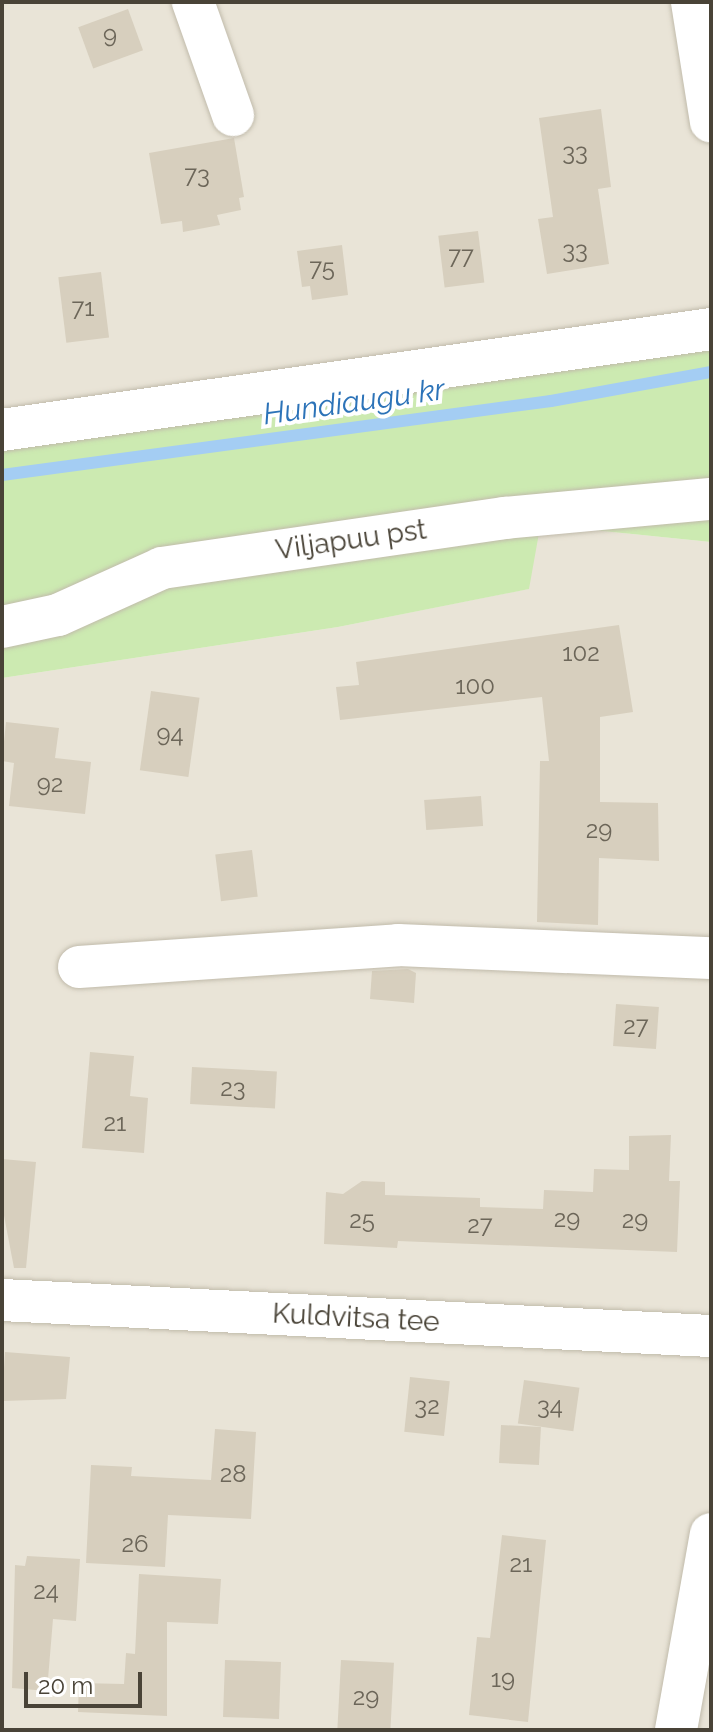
<!DOCTYPE html>
<html>
<head>
<meta charset="utf-8">
<style>
	body { margin:0 }
	#map { position:relative; width:713px; height:1732px; overflow:hidden; background:#f5f2e9; font-family:Raleway,sans-serif }
	div>[style] { position:absolute }
	.residential>* { inset:0; background:#e9e4d7 }
	.green>* { inset:0; background:#cceab1 }
	.stream>* { height:12px; margin:-6px; padding:0 6px; transform-origin:6px; border-radius:6px; background:#a4cdf3 }
	.building>* { inset:0; background:#d7cfbe; transform-origin:0 0 }
	.roads { filter:drop-shadow(0 0 2px #c1bbab) drop-shadow(0 0 2px #c1bbab) }
	.street>* { height:42px; margin:-21px; padding:0 21px; transform-origin:21px; border-radius:21px; background:#fff }
	span { translate:-50% -50%; white-space:nowrap; text-align:center; line-height:1.15; -webkit-text-stroke:8px #fff; paint-order:stroke }
	.number-label { font-size:24px; color:#6c6659 }
	.number-label span { -webkit-text-stroke-width:0 }
	.street-label { font-size:28px; color:#494337 }
	.water-label { font-size:30px; color:#2c73b8; font-style:italic }
	.frame { position:absolute; inset:0; border:4px solid #494337; pointer-events:none }
	.scale { position:absolute; left:24px; top:1672px; width:118px; height:36px; box-sizing:border-box; border:4px solid #494337; border-top:0; padding-left:10px; font-size:24px; line-height:28px; white-space:nowrap; color:#494337; -webkit-text-stroke:6px #fff; paint-order:stroke }
</style>
</head>
<body>
<div id="map">
	<div class="residential">
		<div style="clip-path:polygon(2px 2px,711px 2px,711px 342px,2px 447px)"></div>
		<div style="clip-path:polygon(583px 529px,711px 542px,711px 1730px,2px 1730px,2px 678px,338px 627px,528px 589px,538px 533px)"></div>
	</div>
	<div class="green">
		<div style="clip-path:polygon(711px 350px,711px 542px,583px 529px,539px 533px,529px 589px,338px 627px,2px 678px,2px 447px)"></div>
	</div>
	<div class="stream">
		<div style="left:2px;top:475px;width:554px;rotate:-7.68deg"></div>
		<div style="left:551px;top:401px;width:163px;rotate:-10.3deg"></div>
	</div>
	<div class="building">
		<div style="left:128px;top:9px;width:44px;height:53px;rotate:70deg"></div>
		<div style="clip-path:polygon(601px 109px,611px 187px,598px 189px,609px 264px,547px 274px,538px 219px,553px 217px,539px 118px)"></div>
		<div style="clip-path:polygon(234px 138px,244px 197px,239px 198px,241px 210px,217px 215px,220px 225px,183px 232px,182px 221px,161px 224px,149px 153px)"></div>
		<div style="left:478px;top:231px;width:52px;height:40px;rotate:83deg"></div>
		<div style="clip-path:polygon(342px 245px,348px 295px,312px 300px,310px 286px,302px 287px,297px 251px)"></div>
		<div style="left:101px;top:272px;width:66px;height:43px;rotate:83deg"></div>
		<div style="clip-path:polygon(619px 625px,633px 712px,600px 717px,600px 802px,658px 803px,659px 861px,599px 858px,598px 925px,537px 922px,540px 761px,549px 761px,542px 697px,340px 720px,336px 687px,359px 685px,356px 662px)"></div>
		<div style="left:151px;top:691px;width:49px;height:80px;rotate:8deg"></div>
		<div style="clip-path:polygon(6px 722px,59px 728px,55px 758px,91px 762px,85px 814px,9px 806px,14px 763px,2px 761px)"></div>
		<div style="left:481px;top:796px;width:30px;height:57px;rotate:86deg"></div>
		<div style="left:252px;top:850px;width:47px;height:37px;rotate:83deg"></div>
		<div style="clip-path:polygon(408px 969px,416px 973px,414px 1003px,370px 999px,372px 971px)"></div>
		<div style="left:616px;top:1004px;width:43px;height:42px;rotate:4deg"></div>
		<div style="clip-path:polygon(90px 1052px,134px 1056px,130px 1096px,148px 1098px,144px 1153px,82px 1148px)"></div>
		<div style="left:192px;top:1067px;width:85px;height:37px;rotate:3deg"></div>
		<div style="clip-path:polygon(671px 1135px,669px 1181px,680px 1181px,677px 1252px,398px 1241px,397px 1248px,324px 1244px,326px 1192px,343px 1194px,362px 1181px,385px 1182px,385px 1195px,480px 1198px,480px 1207px,543px 1209px,544px 1190px,593px 1192px,594px 1169px,629px 1170px,629px 1136px)"></div>
		<div style="clip-path:polygon(2px 1159px,36px 1162px,26px 1268px,14px 1268px,2px 1205px)"></div>
		<div style="clip-path:polygon(5px 1352px,70px 1357px,66px 1399px,2px 1401px)"></div>
		<div style="left:410px;top:1377px;width:40px;height:55px;rotate:6deg"></div>
		<div style="left:524px;top:1380px;width:56px;height:44px;rotate:8deg"></div>
		<div style="left:501px;top:1425px;width:40px;height:38px;rotate:3deg"></div>
		<div style="clip-path:polygon(215px 1429px,256px 1432px,251px 1519px,168px 1515px,165px 1567px,86px 1563px,91px 1465px,132px 1467px,131px 1476px,211px 1480px)"></div>
		<div style="clip-path:polygon(502px 1535px,546px 1540px,528px 1722px,469px 1715px,477px 1637px,490px 1638px)"></div>
		<div style="clip-path:polygon(27px 1556px,80px 1559px,76px 1621px,53px 1619px,47px 1691px,12px 1688px,15px 1565px,25px 1566px)"></div>
		<div style="clip-path:polygon(139px 1574px,221px 1579px,218px 1624px,167px 1622px,167px 1716px,78px 1712px,79px 1683px,124px 1684px,126px 1653px,135px 1654px)"></div>
		<div style="left:225px;top:1660px;width:56px;height:57px;rotate:2deg"></div>
		<div style="left:341px;top:1660px;width:53px;height:70px;rotate:3deg"></div>
	</div>
	<div class="roads">
		<div class="street">
			<div style="left:193px;top:2px;width:120px;rotate:70.5deg"></div>
			<div style="left:692px;top:2px;width:121px;rotate:81deg"></div>
			<div style="left:2px;top:430px;width:716px;rotate:-8.11deg"></div>
			<div style="left:2px;top:627px;width:57px;rotate:-12.1deg"></div>
			<div style="left:58px;top:615px;width:114px;rotate:-24.3deg"></div>
			<div style="left:162px;top:568px;width:347px;rotate:-8.3deg"></div>
			<div style="left:505px;top:518px;width:207px;rotate:-5.3deg"></div>
			<div style="left:79px;top:967px;width:320px;rotate:-3.9deg"></div>
			<div style="left:398px;top:945px;width:313px;rotate:2.4deg"></div>
			<div style="left:2px;top:1300px;width:710px;rotate:2.91deg"></div>
			<div style="left:676px;top:1730px;width:199px;rotate:-79.9deg"></div>
		</div>
	</div>
	<div class="number-label">
		<span style="left:110px;top:35px">9</span>
		<span style="left:575px;top:152px">33</span>
		<span style="left:197px;top:175px">73</span>
		<span style="left:575px;top:250px">33</span>
		<span style="left:461px;top:256px">77</span>
		<span style="left:322px;top:268px">75</span>
		<span style="left:83px;top:308px">71</span>
		<span style="left:581px;top:653px">102</span>
		<span style="left:475px;top:686px">100</span>
		<span style="left:170px;top:734px">94</span>
		<span style="left:50px;top:784px">92</span>
		<span style="left:599px;top:830px">29</span>
		<span style="left:636px;top:1026px">27</span>
		<span style="left:233px;top:1088px">23</span>
		<span style="left:115px;top:1123px">21</span>
		<span style="left:567px;top:1219px">29</span>
		<span style="left:362px;top:1220px">25</span>
		<span style="left:635px;top:1220px">29</span>
		<span style="left:480px;top:1225px">27</span>
		<span style="left:427px;top:1406px">32</span>
		<span style="left:550px;top:1406px">34</span>
		<span style="left:233px;top:1474px">28</span>
		<span style="left:135px;top:1544px">26</span>
		<span style="left:521px;top:1564px">21</span>
		<span style="left:46px;top:1591px">24</span>
		<span style="left:503px;top:1679px">19</span>
		<span style="left:366px;top:1697px">29</span>
	</div>
	<div class="street-label">
		<span style="left:351px;top:540px;rotate:-8deg">Viljapuu pst</span>
		<span style="left:356px;top:1318px;rotate:3deg">Kuldvitsa tee</span>
	</div>
	<div class="water-label">
		<span style="left:354px;top:402px;rotate:-8deg">Hundiaugu kr</span>
	</div>
	<div class="frame"></div>
	<div class="scale">20 m</div>
</div>
</body>
</html>
